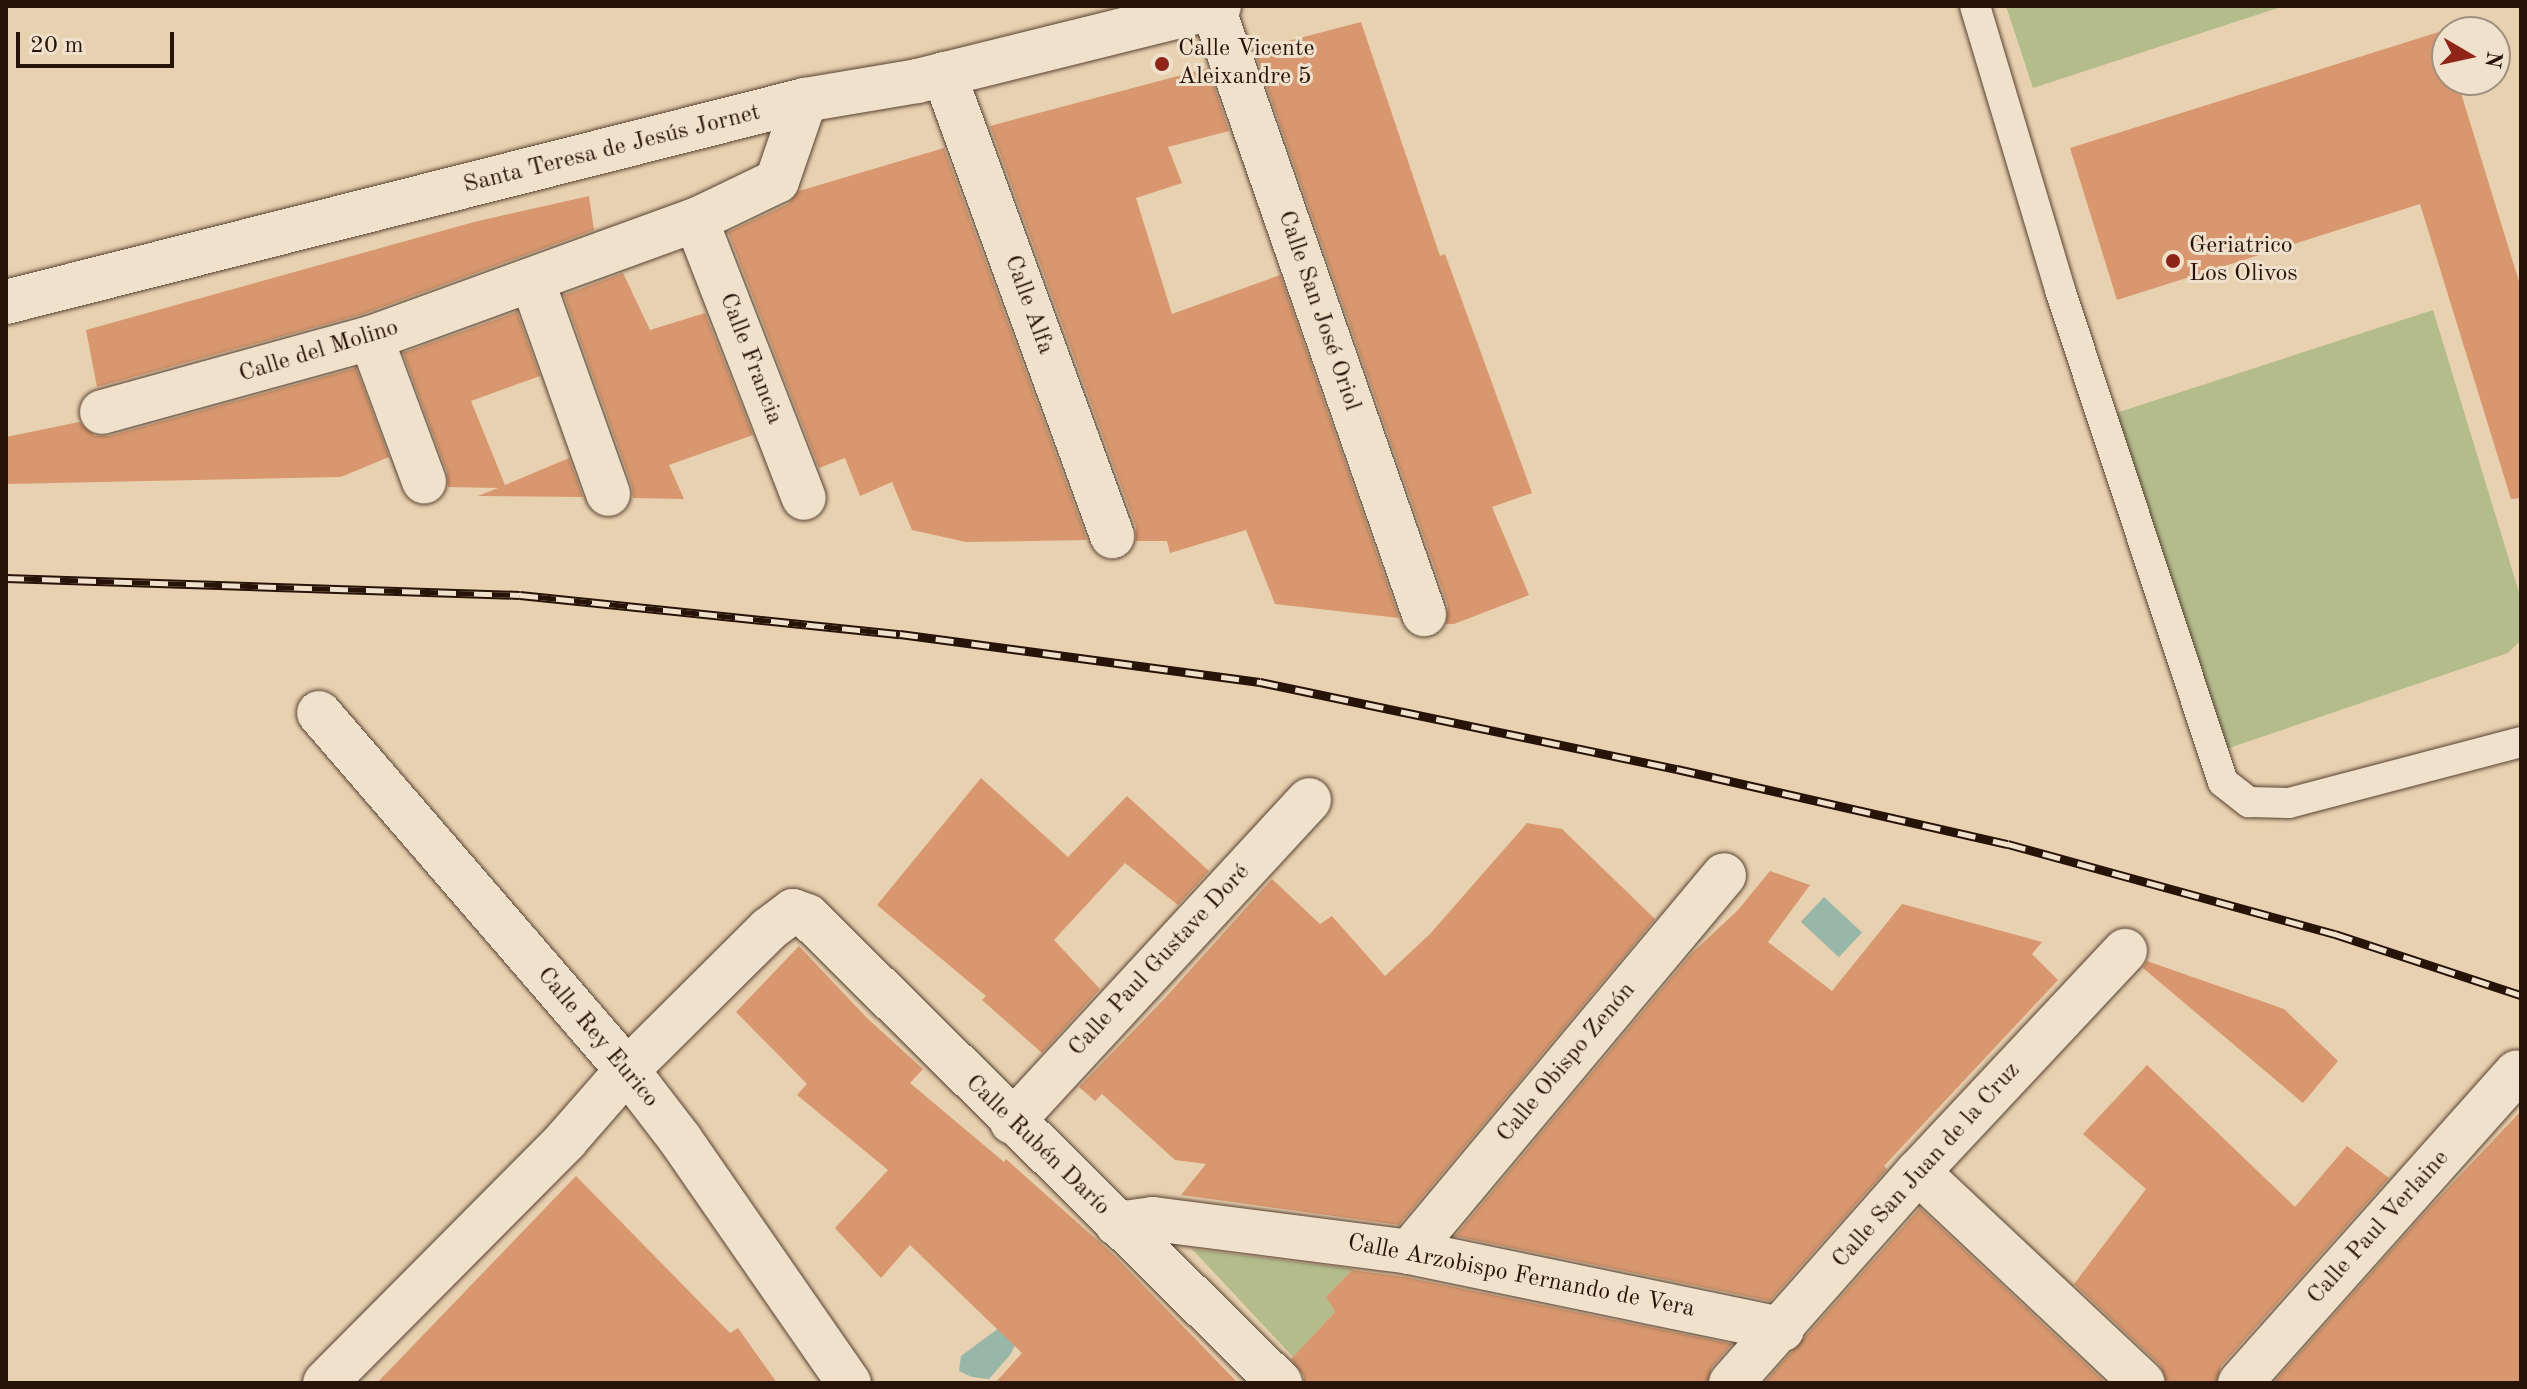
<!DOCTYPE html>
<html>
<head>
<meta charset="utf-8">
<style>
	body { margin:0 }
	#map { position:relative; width:2527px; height:1389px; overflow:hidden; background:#e8d1b0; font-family:"Old Standard TT",serif }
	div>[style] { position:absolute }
	.green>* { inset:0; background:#b4bc8c }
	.water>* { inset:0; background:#98b7a8; transform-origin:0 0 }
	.building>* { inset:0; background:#d8976f }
	.roads { filter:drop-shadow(0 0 2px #574232) drop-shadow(0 0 2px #574232) }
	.lane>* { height:30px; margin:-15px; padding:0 15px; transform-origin:15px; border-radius:15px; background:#f0e1cc }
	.street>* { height:44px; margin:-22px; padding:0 22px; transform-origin:22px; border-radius:22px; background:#f0e1cc }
	.rail>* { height:9px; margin-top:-4.5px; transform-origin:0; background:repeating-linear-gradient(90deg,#f0e1cc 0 18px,#271308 0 36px); box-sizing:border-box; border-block:2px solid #271308 }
	.dots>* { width:22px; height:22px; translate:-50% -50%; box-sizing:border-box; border:4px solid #f0e1cc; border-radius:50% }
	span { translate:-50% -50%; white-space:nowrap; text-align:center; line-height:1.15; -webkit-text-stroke:6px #f0e1cc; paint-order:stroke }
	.poi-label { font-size:24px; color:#271308 }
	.left { translate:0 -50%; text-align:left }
	.street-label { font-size:24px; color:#271308 }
	.frame { position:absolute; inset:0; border:8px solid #271308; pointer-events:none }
	.north { position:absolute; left:2431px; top:16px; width:80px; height:80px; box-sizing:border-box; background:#f0e1cc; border:2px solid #a08f7e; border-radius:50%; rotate:99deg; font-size:22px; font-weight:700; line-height:32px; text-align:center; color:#271308 }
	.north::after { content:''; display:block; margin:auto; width:28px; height:36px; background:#8f2418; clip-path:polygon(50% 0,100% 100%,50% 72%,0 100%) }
	.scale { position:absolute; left:16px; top:32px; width:158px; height:36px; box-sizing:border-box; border:4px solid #271308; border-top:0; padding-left:10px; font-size:24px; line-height:28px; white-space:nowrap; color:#271308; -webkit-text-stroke:6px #f0e1cc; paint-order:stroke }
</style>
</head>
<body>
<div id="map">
	<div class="green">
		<div style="clip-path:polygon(2006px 6px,2284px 6px,2033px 88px)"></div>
		<div style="clip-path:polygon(2433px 310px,2521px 599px,2521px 640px,2508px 653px,2226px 749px,2113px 414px)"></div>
		<div style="clip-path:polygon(1192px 1249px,1353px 1269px,1326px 1297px,1335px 1312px,1293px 1357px)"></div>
	</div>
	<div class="water">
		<div style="left:1824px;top:897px;width:52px;height:34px;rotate:43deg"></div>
		<div style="clip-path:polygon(1007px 1322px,1019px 1338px,1010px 1355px,989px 1379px,972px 1377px,959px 1371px,961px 1356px)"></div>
	</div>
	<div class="building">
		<div style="clip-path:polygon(1361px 22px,1440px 256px,1445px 254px,1532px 493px,1492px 507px,1529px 595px,1454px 624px,1446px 624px,1448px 606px,1254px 50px)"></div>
		<div style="clip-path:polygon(2442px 31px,2447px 48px,2447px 80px,2457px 80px,2521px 288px,2521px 498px,2511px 499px,2420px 204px,2117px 300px,2070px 148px)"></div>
		<div style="clip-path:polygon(1208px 68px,1229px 131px,1168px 147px,1182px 183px,1136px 198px,1172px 314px,1280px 275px,1399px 618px,1275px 604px,1246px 530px,1170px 553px,1167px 541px,1136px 541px,1136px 527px,990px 126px)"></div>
		<div style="clip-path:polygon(944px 148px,1087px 540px,966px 542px,912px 530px,892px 482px,860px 496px,845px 458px,819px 468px,728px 232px,788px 204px,799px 191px)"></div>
		<div style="clip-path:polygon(589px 196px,594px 230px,363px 314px,97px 387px,86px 330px,474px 222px)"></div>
		<div style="clip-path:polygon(623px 273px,650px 330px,705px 313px,753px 435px,669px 465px,684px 499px,633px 498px,632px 486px,564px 295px)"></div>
		<div style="clip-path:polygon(517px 312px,540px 376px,471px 401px,505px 485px,569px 458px,583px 497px,478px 496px,498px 488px,448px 487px,447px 472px,403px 353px)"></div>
		<div style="clip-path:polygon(356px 368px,389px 457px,341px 477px,6px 484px,6px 437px,79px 422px,95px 436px,109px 436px)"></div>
		<div style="clip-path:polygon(981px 778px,1068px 857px,1127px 796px,1209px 871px,1178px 905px,1125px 863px,1054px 940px,1100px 989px,1042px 1053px,982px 1000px,986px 996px,877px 905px)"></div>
		<div style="clip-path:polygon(1527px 823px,1562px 829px,1655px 919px,1399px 1225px,1181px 1195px,1206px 1164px,1175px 1160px,1102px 1094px,1095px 1101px,1079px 1087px,1165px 998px,1272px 879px,1320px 924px,1332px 916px,1385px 976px,1430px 934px)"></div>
		<div style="clip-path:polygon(1770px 871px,1810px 885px,1768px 942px,1832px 991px,1902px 904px,2042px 942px,2032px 954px,2058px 980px,1884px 1166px,1887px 1169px,1770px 1301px,1455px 1236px,1691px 954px,1738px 910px)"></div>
		<div style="clip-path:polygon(799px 946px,866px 1017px,923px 1069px,910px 1083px,1004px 1162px,1006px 1159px,1115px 1256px,1238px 1383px,995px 1383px,1022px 1353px,910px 1245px,881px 1278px,835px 1228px,888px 1170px,797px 1095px,807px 1084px,736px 1012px)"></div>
		<div style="clip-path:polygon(2147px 961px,2284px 1009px,2338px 1061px,2303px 1103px,2143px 968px)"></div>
		<div style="clip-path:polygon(2147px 1065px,2295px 1207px,2347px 1146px,2389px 1178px,2221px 1366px,2216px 1383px,2167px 1383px,2160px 1365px,2074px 1284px,2146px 1189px,2083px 1134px)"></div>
		<div style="clip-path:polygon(2521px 1111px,2521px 1383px,2273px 1383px,2429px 1208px)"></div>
		<div style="clip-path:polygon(576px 1176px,730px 1333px,738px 1328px,777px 1383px,377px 1383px)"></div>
		<div style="clip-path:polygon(1920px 1208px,2106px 1383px,1764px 1383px)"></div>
		<div style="clip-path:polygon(1352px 1270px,1405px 1277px,1732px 1344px,1712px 1367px,1707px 1383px,1304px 1383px,1304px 1376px,1291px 1359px,1335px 1312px,1326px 1297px)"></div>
	</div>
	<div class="roads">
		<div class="lane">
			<div style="left:1975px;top:6px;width:296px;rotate:73.3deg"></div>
			<div style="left:2060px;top:290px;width:518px;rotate:71.67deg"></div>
			<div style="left:2223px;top:782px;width:33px;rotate:38deg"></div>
			<div style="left:2249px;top:802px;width:40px;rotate:1.4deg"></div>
			<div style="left:2289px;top:803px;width:240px;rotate:-14.7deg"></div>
		</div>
		<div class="street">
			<div style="left:1213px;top:8px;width:642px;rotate:70.8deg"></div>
			<div style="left:944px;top:74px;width:492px;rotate:70deg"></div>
			<div style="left:696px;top:220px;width:298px;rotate:68.8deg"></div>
			<div style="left:532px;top:280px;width:227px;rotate:70.4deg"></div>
			<div style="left:6px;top:302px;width:824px;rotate:-14.19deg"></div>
			<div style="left:805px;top:100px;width:114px;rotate:-9.6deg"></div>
			<div style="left:917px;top:81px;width:311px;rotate:-13.9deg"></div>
			<div style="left:371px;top:338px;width:153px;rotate:69.7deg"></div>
			<div style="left:102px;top:412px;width:279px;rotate:-15.4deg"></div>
			<div style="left:371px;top:338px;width:346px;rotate:-20deg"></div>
			<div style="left:696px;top:220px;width:90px;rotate:-25.7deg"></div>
			<div style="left:777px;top:181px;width:86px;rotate:-70.9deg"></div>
			<div style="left:319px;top:713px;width:472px;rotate:49.2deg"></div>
			<div style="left:627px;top:1070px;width:87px;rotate:52.5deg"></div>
			<div style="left:680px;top:1139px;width:297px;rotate:55.3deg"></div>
			<div style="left:1012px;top:1122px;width:438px;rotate:-47.3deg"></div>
			<div style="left:1918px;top:1172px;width:308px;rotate:43.2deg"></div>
			<div style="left:1117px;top:1224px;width:36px;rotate:-8deg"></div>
			<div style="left:1153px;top:1219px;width:258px;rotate:7.3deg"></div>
			<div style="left:1409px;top:1252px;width:381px;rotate:11.7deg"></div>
			<div style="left:1409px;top:1252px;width:491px;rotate:-50.1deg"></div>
			<div style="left:325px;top:1383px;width:342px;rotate:-45.2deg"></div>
			<div style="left:566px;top:1140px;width:93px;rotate:-48.9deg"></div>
			<div style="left:627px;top:1070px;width:200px;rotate:-44.8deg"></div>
			<div style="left:769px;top:929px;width:30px;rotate:-37deg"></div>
			<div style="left:793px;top:911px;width:15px;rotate:20deg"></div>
			<div style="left:807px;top:916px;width:665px;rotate:44.63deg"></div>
			<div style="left:1731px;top:1383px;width:282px;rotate:-48.5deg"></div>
			<div style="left:1918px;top:1172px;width:303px;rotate:-46.9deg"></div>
			<div style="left:2240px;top:1383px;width:416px;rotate:-48.3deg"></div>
		</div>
	</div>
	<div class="rail">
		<div style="left:6px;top:578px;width:514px;rotate:1.89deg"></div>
		<div style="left:520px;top:595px;width:382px;rotate:5.9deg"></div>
		<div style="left:900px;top:634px;width:363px;rotate:7.6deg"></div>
		<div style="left:1260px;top:682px;width:426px;rotate:11.8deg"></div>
		<div style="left:1677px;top:769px;width:339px;rotate:12.8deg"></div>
		<div style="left:2008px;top:844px;width:339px;rotate:15.4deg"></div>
		<div style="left:2335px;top:934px;width:196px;rotate:18.2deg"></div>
	</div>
	<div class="dots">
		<div style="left:1162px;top:64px;background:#8f2418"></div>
		<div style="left:2173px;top:261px;background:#8f2418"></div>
	</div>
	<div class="poi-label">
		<span class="left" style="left:1178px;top:64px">Calle Vicente<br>Aleixandre 5</span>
		<span class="left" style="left:2189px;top:261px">Geriatrico<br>Los Olivos</span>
	</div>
	<div class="street-label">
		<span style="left:612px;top:150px;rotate:-14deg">Santa Teresa de Jesús Jornet</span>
		<span style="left:1028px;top:305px;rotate:70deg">Calle Alfa</span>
		<span style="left:1318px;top:311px;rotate:71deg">Calle San José Oriol</span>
		<span style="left:319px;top:352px;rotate:-17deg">Calle del Molino</span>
		<span style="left:750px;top:359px;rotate:69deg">Calle Francia</span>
		<span style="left:1160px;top:961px;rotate:-47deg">Calle Paul Gustave Doré</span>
		<span style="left:597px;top:1038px;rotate:50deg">Calle Rey Eurico</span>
		<span style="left:1567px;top:1063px;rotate:-50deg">Calle Obispo Zenón</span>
		<span style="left:1037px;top:1146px;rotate:44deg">Calle Rubén Darío</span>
		<span style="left:1927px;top:1166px;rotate:-48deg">Calle San Juan de la Cruz</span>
		<span style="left:2379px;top:1228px;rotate:-48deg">Calle Paul Verlaine</span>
		<span style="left:1521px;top:1277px;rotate:11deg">Calle Arzobispo Fernando de Vera</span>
	</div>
	<div class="frame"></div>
	<div class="north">N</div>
	<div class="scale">20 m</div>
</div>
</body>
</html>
